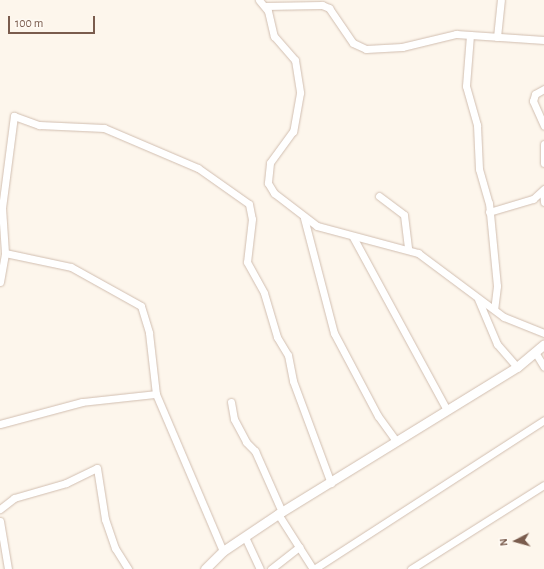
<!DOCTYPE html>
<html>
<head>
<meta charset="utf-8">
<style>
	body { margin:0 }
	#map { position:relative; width:544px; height:569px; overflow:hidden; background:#fdf6ec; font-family:"Alegreya Sans",sans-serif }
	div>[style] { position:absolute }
	.roads { filter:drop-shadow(0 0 1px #d1beb0) drop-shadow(0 0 1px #d1beb0) }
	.street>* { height:7px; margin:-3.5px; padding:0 3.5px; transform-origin:3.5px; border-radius:3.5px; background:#fff }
	.secondary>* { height:9px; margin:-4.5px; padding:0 4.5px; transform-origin:4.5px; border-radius:4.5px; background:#fff }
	span { translate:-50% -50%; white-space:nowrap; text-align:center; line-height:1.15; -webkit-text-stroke:4px #fffaf3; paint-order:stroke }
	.north { position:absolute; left:496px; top:521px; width:40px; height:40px; -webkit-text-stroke:3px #fffaf3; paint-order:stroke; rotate:264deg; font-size:11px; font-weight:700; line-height:16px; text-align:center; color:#7a5c4d }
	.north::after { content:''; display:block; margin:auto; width:14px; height:18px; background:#7a5c4d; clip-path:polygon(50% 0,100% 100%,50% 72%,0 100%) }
	.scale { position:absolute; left:8px; top:16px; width:87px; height:18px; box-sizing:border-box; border:2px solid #7a5c4d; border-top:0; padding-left:5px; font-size:12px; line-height:14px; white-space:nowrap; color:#7a5c4d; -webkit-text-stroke:3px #fffaf3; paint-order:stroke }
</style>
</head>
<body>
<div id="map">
	<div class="roads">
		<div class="street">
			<div style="left:259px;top:0;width:14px;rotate:51deg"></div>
			<div style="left:268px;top:11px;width:26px;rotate:77deg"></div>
			<div style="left:274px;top:36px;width:32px;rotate:49deg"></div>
			<div style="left:295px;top:60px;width:33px;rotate:81deg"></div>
			<div style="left:300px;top:93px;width:39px;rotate:100deg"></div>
			<div style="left:293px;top:131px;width:39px;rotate:126deg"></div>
			<div style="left:270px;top:163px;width:20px;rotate:96deg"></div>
			<div style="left:268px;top:183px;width:12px;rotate:59deg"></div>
			<div style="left:274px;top:193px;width:54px;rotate:37.5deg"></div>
			<div style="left:317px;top:226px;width:105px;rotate:15deg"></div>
			<div style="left:418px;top:253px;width:107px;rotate:36.7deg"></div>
			<div style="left:504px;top:317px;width:43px;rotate:21.8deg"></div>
			<div style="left:265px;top:6px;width:57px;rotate:-1deg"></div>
			<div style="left:322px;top:5px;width:8px;rotate:23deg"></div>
			<div style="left:329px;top:8px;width:42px;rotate:55.6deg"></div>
			<div style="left:353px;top:43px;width:14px;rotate:25deg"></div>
			<div style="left:366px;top:49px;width:36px;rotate:-3deg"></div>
			<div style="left:402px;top:47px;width:56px;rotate:-13.5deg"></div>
			<div style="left:456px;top:34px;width:88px;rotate:3.9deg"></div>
			<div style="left:470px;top:35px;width:51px;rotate:94.5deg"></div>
			<div style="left:466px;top:86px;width:41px;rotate:74.2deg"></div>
			<div style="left:477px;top:125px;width:44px;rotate:87.4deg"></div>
			<div style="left:479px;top:169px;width:35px;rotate:74deg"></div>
			<div style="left:489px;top:203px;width:83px;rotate:84.5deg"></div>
			<div style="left:497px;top:286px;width:23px;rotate:97deg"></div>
			<div style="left:497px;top:37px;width:37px;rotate:-84deg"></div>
			<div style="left:544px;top:89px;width:10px;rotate:151deg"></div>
			<div style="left:535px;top:94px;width:7px;rotate:106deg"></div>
			<div style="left:533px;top:101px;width:27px;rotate:66deg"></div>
			<div style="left:544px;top:144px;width:19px;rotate:90deg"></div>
			<div style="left:543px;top:192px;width:10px;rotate:84deg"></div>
			<div style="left:379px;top:196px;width:31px;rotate:37deg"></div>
			<div style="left:404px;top:215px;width:34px;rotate:83deg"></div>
			<div style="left:489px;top:212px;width:46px;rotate:-16.5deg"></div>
			<div style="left:533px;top:199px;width:15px;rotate:-42deg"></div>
			<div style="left:304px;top:218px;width:119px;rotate:75.4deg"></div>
			<div style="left:334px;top:333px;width:94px;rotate:62.1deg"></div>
			<div style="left:378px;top:416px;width:31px;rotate:54deg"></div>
			<div style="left:353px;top:237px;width:197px;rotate:61.5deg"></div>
			<div style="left:5px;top:253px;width:67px;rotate:12deg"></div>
			<div style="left:71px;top:267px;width:80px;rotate:29.1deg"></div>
			<div style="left:141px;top:306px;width:28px;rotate:73deg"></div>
			<div style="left:149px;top:333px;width:61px;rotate:83.5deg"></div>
			<div style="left:156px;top:394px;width:171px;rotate:66.9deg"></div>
			<div style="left:0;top:282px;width:29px;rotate:-80deg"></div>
			<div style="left:5px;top:253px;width:45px;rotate:-93.8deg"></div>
			<div style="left:2px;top:208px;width:93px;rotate:-82.6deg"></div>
			<div style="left:14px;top:116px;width:27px;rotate:20deg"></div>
			<div style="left:39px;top:125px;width:65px;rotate:2.6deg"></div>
			<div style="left:104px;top:128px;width:102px;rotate:23.1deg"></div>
			<div style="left:198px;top:168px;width:62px;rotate:35.2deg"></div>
			<div style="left:249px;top:204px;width:15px;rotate:79deg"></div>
			<div style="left:252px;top:219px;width:43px;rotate:96.6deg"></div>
			<div style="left:247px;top:262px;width:35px;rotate:61deg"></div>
			<div style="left:264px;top:293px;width:46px;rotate:73.5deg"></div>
			<div style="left:277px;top:337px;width:21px;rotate:59deg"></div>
			<div style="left:288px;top:355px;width:26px;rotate:79deg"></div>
			<div style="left:293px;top:381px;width:109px;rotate:69.6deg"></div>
			<div style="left:478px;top:299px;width:49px;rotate:67.1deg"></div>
			<div style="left:497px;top:344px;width:30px;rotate:49deg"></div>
			<div style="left:535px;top:352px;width:17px;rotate:59deg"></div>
			<div style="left:231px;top:402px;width:17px;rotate:80deg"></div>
			<div style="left:234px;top:419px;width:26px;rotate:62deg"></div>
			<div style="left:246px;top:442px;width:13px;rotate:45deg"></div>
			<div style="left:255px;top:451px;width:67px;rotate:66.1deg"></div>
			<div style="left:0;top:424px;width:85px;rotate:-15deg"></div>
			<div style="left:82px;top:402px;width:74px;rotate:-6.2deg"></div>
			<div style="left:0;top:509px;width:18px;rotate:-38deg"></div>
			<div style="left:14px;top:498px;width:54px;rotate:-16.1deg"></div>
			<div style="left:66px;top:483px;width:34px;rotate:-26deg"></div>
			<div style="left:97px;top:468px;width:52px;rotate:81.1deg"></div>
			<div style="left:105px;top:519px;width:31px;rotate:71deg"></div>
			<div style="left:115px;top:548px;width:25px;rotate:58deg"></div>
			<div style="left:278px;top:514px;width:65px;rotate:57.5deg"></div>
			<div style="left:0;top:521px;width:49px;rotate:80.5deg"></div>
			<div style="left:245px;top:537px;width:35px;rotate:65deg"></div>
			<div style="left:271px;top:569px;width:36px;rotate:-38deg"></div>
			<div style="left:314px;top:569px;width:274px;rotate:-32.9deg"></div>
			<div style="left:411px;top:569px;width:157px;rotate:-32.3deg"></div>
		</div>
		<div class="secondary">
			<div style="left:205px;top:569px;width:25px;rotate:-45deg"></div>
			<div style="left:223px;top:551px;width:66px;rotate:-33.9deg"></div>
			<div style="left:278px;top:514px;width:281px;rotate:-31.6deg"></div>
			<div style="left:517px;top:367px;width:35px;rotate:-40deg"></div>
		</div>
	</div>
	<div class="north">N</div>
	<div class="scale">100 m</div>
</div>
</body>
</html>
